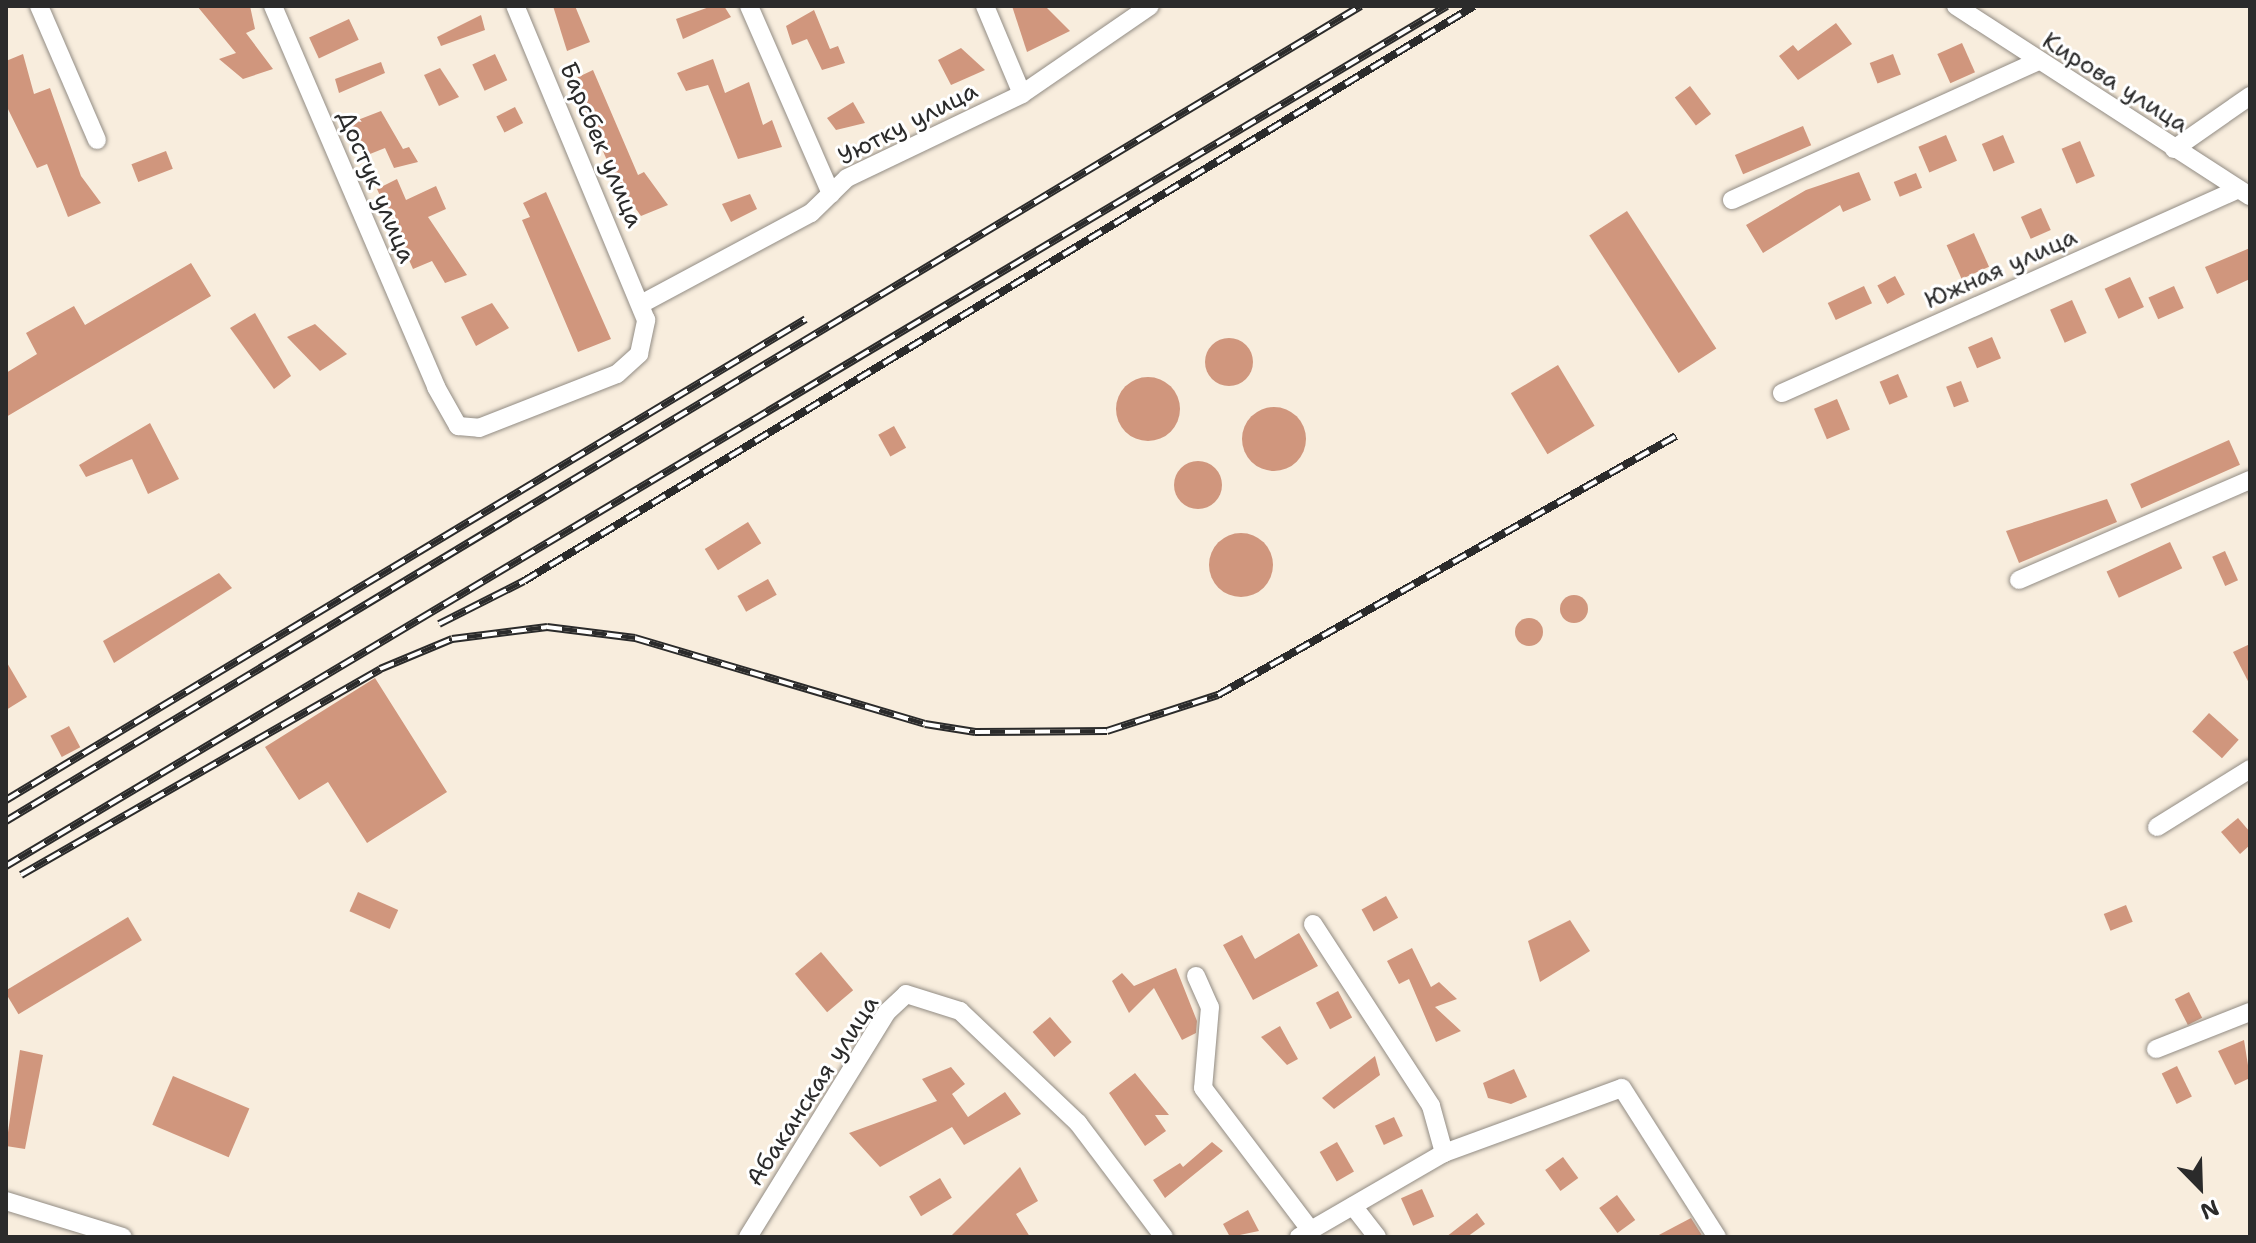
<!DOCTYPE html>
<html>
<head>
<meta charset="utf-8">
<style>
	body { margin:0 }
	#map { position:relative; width:2256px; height:1243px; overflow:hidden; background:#f8eddd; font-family:"Shantell Sans",sans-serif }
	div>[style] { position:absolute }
	.building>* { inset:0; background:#d0967d; transform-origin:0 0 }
	.round { border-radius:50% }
	.roads { filter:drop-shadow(0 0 2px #928c84) drop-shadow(0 0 2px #928c84) }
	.street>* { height:18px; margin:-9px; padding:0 9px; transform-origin:9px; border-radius:9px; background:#fff }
	.rail>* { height:8px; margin-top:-4px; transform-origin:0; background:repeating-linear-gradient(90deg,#fff 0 15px,#2b2b2b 0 30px); box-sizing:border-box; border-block:2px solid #2b2b2b }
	span { translate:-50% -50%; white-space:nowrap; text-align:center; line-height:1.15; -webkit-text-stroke:6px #fff; paint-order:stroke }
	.street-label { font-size:24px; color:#2b2b2b }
	.frame { position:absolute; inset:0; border:8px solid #2b2b2b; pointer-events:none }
	.north { position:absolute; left:2160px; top:1147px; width:80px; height:80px; -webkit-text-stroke:6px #fff; paint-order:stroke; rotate:157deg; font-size:22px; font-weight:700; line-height:32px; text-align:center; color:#2b2b2b }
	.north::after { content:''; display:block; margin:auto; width:28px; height:36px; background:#2b2b2b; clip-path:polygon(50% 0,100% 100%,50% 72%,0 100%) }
</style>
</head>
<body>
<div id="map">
	<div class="building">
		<div style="clip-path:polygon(197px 6px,250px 6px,255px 29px,246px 33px,273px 69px,243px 79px,219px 59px,236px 53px)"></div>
		<div style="clip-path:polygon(553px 6px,575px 6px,590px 42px,567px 51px)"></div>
		<div style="clip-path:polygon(712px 6px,724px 6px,731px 17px,683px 39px,676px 19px)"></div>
		<div style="clip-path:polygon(1012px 6px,1045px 6px,1070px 31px,1027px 52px)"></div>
		<div style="clip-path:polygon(814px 10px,830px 49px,838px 46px,845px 63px,822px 70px,807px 39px,792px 45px,786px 26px)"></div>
		<div style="clip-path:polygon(481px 15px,485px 30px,441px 46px,437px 37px)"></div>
		<div style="left:349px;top:19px;width:23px;height:44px;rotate:65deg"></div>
		<div style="clip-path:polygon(1836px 23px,1852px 44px,1798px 80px,1779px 56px,1793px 45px,1798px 51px)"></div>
		<div style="left:1962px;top:43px;width:32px;height:27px;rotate:66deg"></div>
		<div style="clip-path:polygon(961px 48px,985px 70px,951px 85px,938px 60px)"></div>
		<div style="clip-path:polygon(23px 54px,34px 94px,50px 88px,81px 176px,101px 203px,68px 217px,47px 164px,37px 168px,6px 105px,6px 61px)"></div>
		<div style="left:495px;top:54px;width:29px;height:25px;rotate:65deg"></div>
		<div style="left:1893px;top:54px;width:22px;height:25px;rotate:69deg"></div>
		<div style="clip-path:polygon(713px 59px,725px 93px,749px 82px,763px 125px,772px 120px,782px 147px,738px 159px,708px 85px,686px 91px,677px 73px)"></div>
		<div style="clip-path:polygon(381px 62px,385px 73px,339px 93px,335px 79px)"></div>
		<div style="clip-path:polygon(440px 68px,459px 97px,439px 106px,424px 75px)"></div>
		<div style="clip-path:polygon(593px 70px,638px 175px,644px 172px,668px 205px,641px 216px,616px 181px,572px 80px)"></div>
		<div style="left:1690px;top:86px;width:35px;height:19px;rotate:53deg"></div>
		<div style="clip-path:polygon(853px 102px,865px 123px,836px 130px,827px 118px)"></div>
		<div style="left:515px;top:107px;width:18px;height:21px;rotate:63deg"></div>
		<div style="clip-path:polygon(381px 111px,403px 149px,409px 147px,418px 162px,394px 168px,385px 148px,365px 156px,350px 123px)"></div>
		<div style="left:1803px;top:126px;width:21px;height:74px;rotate:67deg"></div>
		<div style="left:1946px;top:135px;width:28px;height:30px;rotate:67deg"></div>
		<div style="left:2003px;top:135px;width:30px;height:23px;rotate:67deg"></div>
		<div style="left:2080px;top:141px;width:38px;height:20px;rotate:67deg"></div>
		<div style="left:166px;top:151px;width:19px;height:37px;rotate:69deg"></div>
		<div style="clip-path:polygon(1859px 172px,1871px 200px,1843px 212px,1840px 205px,1763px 253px,1746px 225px,1806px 190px)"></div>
		<div style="left:1916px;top:173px;width:16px;height:24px;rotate:68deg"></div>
		<div style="clip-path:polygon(397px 179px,406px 200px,436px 186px,446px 209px,428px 217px,467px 275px,445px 283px,432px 261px,413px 269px,377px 189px)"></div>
		<div style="clip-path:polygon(546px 192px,611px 339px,578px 352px,522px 220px,530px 217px,523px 203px)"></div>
		<div style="clip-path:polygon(750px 194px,757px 209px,731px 222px,722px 204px)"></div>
		<div style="left:2041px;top:208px;width:24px;height:22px;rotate:66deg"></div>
		<div style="left:1627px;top:211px;width:164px;height:45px;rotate:57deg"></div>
		<div style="left:1974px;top:233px;width:37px;height:30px;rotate:66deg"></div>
		<div style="clip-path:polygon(2250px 248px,2250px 279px,2217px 294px,2205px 267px)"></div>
		<div style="clip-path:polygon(191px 263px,211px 296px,6px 417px,6px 373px,37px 354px,26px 333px,74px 306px,85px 325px)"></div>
		<div style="left:1895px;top:276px;width:21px;height:20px;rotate:62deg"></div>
		<div style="left:2130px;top:277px;width:33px;height:28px;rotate:65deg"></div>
		<div style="left:1864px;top:286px;width:19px;height:40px;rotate:65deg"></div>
		<div style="left:2174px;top:286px;width:24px;height:28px;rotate:66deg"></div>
		<div style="left:2072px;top:300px;width:36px;height:24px;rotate:66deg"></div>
		<div style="clip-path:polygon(492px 303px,509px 328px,476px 346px,461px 317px)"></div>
		<div style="clip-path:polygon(255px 313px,291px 376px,274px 389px,230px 328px)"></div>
		<div style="clip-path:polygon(315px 324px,347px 354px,320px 371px,287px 337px)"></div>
		<div style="left:1992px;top:337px;width:23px;height:26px;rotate:67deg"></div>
		<div class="round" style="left:1205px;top:338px;width:48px;height:48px"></div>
		<div style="left:1558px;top:365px;width:71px;height:55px;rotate:59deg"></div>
		<div style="left:1898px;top:374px;width:25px;height:20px;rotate:67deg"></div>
		<div class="round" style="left:1116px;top:377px;width:64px;height:64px"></div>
		<div style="left:1961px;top:381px;width:22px;height:16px;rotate:69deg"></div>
		<div style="left:1837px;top:399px;width:33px;height:25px;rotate:67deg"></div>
		<div class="round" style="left:1242px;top:407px;width:64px;height:64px"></div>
		<div style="clip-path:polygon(150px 423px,179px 479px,148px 494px,132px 459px,86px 477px,79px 465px)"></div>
		<div style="left:894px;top:426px;width:25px;height:18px;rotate:61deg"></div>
		<div style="left:2229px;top:440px;width:27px;height:108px;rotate:66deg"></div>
		<div class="round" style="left:1174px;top:461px;width:48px;height:48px"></div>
		<div style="clip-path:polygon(2107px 499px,2117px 522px,2019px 563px,2006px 531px)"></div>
		<div style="left:748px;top:522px;width:25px;height:51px;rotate:58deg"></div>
		<div class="round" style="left:1209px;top:533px;width:64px;height:64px"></div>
		<div style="left:2170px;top:542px;width:29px;height:70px;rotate:65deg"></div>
		<div style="left:2225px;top:551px;width:32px;height:14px;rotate:66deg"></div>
		<div style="clip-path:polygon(219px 573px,232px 588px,114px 663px,103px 641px)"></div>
		<div style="left:768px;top:579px;width:18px;height:35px;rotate:61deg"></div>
		<div class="round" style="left:1560px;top:595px;width:28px;height:28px"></div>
		<div class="round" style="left:1515px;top:618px;width:28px;height:28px"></div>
		<div style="clip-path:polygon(2250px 644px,2250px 685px,2233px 652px)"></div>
		<div style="clip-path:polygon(6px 661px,27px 697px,6px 710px)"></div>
		<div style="clip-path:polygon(375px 678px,447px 792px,367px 843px,328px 782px,299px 800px,265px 747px)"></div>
		<div style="left:2209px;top:713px;width:40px;height:25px;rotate:42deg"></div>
		<div style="left:69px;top:726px;width:24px;height:21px;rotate:62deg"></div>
		<div style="clip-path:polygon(2238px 818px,2250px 832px,2250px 845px,2240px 854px,2221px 832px)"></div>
		<div style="left:358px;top:892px;width:44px;height:21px;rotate:24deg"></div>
		<div style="left:1386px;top:896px;width:25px;height:28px;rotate:61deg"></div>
		<div style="left:2126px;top:905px;width:18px;height:24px;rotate:68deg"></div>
		<div style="left:128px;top:917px;width:27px;height:144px;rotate:59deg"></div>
		<div style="clip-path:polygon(1570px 920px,1590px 951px,1540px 982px,1528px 941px)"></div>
		<div style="clip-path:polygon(1299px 933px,1318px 966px,1253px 1000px,1223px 945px,1242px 935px,1255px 959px)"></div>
		<div style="clip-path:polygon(1412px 948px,1431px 987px,1439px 982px,1457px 999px,1435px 1007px,1461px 1031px,1436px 1042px,1409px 979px,1399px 984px,1387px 961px)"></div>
		<div style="left:821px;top:952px;width:50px;height:34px;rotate:50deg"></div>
		<div style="clip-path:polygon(1176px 968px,1197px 1021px,1196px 1033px,1182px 1040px,1154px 988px,1129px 1013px,1112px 981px,1122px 973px,1134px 986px)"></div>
		<div style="left:1338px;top:991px;width:30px;height:25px;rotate:62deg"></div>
		<div style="left:2189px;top:992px;width:29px;height:16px;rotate:63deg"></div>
		<div style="left:1050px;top:1017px;width:33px;height:23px;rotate:49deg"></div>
		<div style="clip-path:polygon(1280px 1026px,1298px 1059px,1287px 1065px,1261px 1037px)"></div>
		<div style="clip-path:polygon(2244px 1040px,2250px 1078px,2235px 1085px,2218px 1051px)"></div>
		<div style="clip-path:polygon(20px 1050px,43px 1055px,25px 1149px,6px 1146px)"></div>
		<div style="clip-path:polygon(1375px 1056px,1380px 1075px,1334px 1109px,1322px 1098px)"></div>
		<div style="left:2177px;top:1066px;width:34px;height:17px;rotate:64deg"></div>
		<div style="clip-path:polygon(951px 1067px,965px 1084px,952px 1094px,968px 1117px,1005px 1092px,1021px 1114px,964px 1145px,952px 1127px,880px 1167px,849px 1133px,937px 1101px,922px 1079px)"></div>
		<div style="clip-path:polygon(1514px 1069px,1527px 1097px,1511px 1104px,1488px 1098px,1483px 1083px)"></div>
		<div style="clip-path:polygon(1135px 1073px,1169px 1115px,1155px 1115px,1166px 1131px,1145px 1146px,1109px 1093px)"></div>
		<div style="left:173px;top:1076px;width:83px;height:53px;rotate:23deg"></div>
		<div style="left:1394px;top:1117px;width:21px;height:21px;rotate:65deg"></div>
		<div style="clip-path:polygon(1212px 1142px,1223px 1151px,1165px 1198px,1153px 1180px,1180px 1163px,1183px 1167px)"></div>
		<div style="left:1337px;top:1142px;width:34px;height:20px;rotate:60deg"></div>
		<div style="left:1563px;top:1157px;width:26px;height:22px;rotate:54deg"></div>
		<div style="clip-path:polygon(1020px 1167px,1038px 1201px,1016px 1214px,1030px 1237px,950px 1237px)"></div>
		<div style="left:940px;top:1178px;width:23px;height:36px;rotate:59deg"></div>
		<div style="left:1422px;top:1189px;width:30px;height:23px;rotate:66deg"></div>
		<div style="left:1617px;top:1195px;width:31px;height:22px;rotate:54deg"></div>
		<div style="clip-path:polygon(1248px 1210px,1259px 1231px,1230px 1237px,1223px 1224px)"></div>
		<div style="clip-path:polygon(1477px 1213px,1485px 1224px,1467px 1237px,1446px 1237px)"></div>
		<div style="clip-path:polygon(1691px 1218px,1703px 1237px,1655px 1237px)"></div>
	</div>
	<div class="roads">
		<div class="street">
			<div style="left:39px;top:6px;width:146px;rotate:66.6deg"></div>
			<div style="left:273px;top:6px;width:414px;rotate:66.8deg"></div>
			<div style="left:436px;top:387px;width:45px;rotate:60.6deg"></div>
			<div style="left:458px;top:426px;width:21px;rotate:5deg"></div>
			<div style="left:479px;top:428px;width:148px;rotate:-21.4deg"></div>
			<div style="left:617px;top:374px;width:30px;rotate:-42deg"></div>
			<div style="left:639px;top:354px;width:35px;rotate:-78deg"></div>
			<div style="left:646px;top:320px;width:340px;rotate:-112.6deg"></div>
			<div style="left:749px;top:6px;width:205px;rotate:66.4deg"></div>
			<div style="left:985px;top:6px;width:95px;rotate:67.2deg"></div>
			<div style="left:1956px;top:6px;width:350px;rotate:32.9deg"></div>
			<div style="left:2174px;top:149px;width:93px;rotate:-34.9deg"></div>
			<div style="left:1732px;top:200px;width:334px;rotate:-24.4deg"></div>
			<div style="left:643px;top:303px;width:191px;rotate:-28.2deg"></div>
			<div style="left:811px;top:213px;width:50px;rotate:-44.2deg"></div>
			<div style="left:847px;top:178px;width:194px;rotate:-25.6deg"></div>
			<div style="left:1022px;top:94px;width:155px;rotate:-34.5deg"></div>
			<div style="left:1782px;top:393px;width:500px;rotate:-24.06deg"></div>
			<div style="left:2019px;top:580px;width:252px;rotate:-23.4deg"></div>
			<div style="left:2157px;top:827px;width:110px;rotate:-31.9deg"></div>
			<div style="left:1313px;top:924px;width:217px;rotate:57deg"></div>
			<div style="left:1431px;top:1106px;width:49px;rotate:74.5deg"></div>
			<div style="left:1196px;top:976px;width:34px;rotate:66deg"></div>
			<div style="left:1210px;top:1007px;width:81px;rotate:94.9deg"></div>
			<div style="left:1203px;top:1088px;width:179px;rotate:52.9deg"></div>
			<div style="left:2156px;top:1049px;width:101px;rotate:-21.5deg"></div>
			<div style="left:6px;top:1201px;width:122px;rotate:17.1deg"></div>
			<div style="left:1353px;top:1206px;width:39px;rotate:52deg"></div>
			<div style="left:748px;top:1237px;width:264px;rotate:-58.3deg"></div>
			<div style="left:887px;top:1012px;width:26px;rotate:-43deg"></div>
			<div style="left:906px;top:994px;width:57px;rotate:17.5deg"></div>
			<div style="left:960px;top:1011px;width:163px;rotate:43.5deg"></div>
			<div style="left:1078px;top:1123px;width:143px;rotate:53deg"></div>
			<div style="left:1299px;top:1237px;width:168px;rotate:-30.1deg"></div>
			<div style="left:1444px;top:1153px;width:189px;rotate:-20.1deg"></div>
			<div style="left:1622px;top:1088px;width:177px;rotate:57.5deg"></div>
		</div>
	</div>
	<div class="rail">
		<div style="left:439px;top:624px;width:95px;rotate:-26.8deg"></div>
		<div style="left:524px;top:581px;width:1110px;rotate:-31.18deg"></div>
		<div style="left:6px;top:800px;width:933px;rotate:-31.02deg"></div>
		<div style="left:6px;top:821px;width:1581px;rotate:-31.03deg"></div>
		<div style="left:6px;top:866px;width:1678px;rotate:-30.83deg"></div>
		<div style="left:21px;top:875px;width:414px;rotate:-29.8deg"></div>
		<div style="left:380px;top:669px;width:78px;rotate:-22.6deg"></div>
		<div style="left:452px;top:639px;width:96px;rotate:-7.2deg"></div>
		<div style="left:547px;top:627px;width:89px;rotate:7.1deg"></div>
		<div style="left:635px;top:638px;width:302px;rotate:16.5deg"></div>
		<div style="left:925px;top:724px;width:51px;rotate:9.1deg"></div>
		<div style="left:975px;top:732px;width:132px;rotate:-0.4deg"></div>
		<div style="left:1107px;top:731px;width:117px;rotate:-18deg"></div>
		<div style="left:1218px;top:695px;width:526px;rotate:-29.49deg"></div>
	</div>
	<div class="street-label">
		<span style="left:2115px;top:83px;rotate:32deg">Кирова улица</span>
		<span style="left:908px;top:124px;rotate:-27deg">Уютку улица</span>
		<span style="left:601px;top:145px;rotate:67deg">Барсбек улица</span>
		<span style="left:376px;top:187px;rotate:67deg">Достук улица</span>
		<span style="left:2001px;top:269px;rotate:-24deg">Южная улица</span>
		<span style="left:813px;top:1091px;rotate:-57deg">Абаканская улица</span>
	</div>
	<div class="frame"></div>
	<div class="north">N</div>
</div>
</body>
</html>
